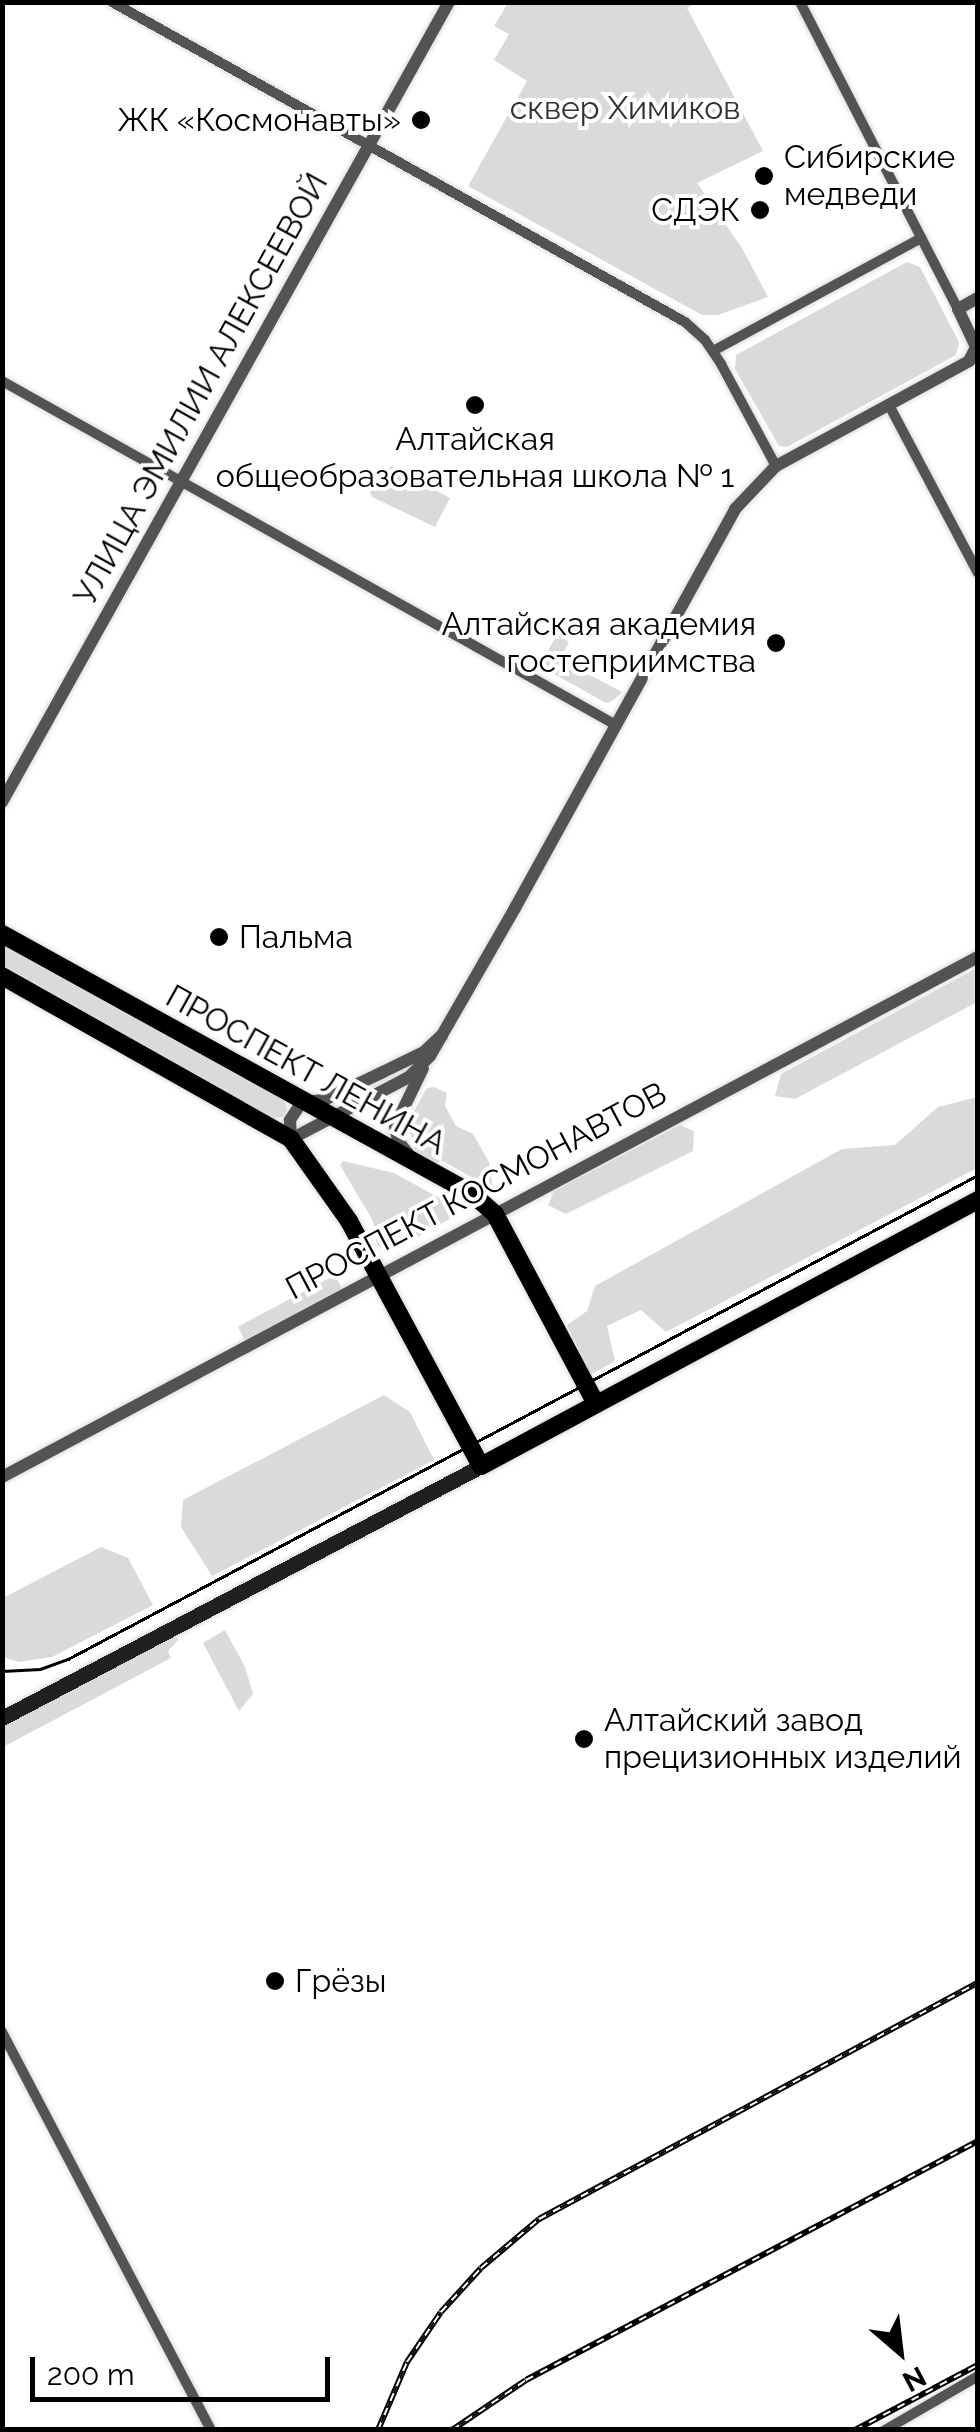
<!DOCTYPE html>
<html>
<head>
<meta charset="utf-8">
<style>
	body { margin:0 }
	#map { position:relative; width:980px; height:2432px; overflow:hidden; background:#fff; font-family:Raleway,sans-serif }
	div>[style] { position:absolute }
	.green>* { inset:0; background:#dadada; transform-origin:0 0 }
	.roads { filter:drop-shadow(0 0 2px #dbdbdb) drop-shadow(0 0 2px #dbdbdb) }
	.minor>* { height:10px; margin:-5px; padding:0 5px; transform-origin:5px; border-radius:5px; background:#535353 }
	.tertiary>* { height:12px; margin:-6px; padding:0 6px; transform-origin:6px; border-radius:6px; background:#535353 }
	.secondary>* { height:15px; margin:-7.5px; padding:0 7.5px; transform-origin:7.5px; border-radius:7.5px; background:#202020 }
	.primary>* { height:18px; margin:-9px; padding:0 9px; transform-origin:9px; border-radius:9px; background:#000 }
	.tram>* { height:2.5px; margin:-1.25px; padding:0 1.25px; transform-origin:1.25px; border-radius:1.25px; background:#000 }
	.rail>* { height:6px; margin-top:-3px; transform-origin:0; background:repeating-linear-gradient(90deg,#fff 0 8px,#000 0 16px); box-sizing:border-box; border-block:2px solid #000 }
	.dots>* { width:28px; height:28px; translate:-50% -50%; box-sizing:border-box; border:5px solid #fff; border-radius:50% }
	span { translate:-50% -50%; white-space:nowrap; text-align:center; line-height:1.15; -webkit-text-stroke:8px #fff; paint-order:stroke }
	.park-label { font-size:32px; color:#313131 }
	.poi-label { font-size:32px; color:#000 }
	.right { translate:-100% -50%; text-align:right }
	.left { translate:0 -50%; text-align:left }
	.street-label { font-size:32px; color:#000 }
	.frame { position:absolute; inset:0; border:5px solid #000; pointer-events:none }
	.north { position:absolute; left:850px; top:2302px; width:100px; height:100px; -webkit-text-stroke:8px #fff; paint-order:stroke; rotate:152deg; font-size:28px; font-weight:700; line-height:40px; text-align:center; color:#000 }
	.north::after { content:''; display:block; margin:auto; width:35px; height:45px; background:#000; clip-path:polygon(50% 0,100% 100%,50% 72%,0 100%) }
	.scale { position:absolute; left:30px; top:2357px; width:300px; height:45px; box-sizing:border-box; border:5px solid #000; border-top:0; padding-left:12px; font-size:30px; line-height:35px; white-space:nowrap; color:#000; -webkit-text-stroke:8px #fff; paint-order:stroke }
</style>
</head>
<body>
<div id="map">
	<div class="green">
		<div style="clip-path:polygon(508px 3px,696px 3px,687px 8px,763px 151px,697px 183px,742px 248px,768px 297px,718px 315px,702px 315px,468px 186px,527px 81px,494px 60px,509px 34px,494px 26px)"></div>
		<div style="clip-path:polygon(907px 262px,920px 267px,959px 342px,956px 355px,787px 447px,779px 446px,735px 369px,736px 355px)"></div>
		<div style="clip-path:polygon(390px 466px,450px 498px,435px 527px,372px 497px,370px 492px)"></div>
		<div style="clip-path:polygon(557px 634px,569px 642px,560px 659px,622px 692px,614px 700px,606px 703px,540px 666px)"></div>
		<div style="clip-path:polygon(3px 942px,284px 1100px,287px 1109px,283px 1117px,272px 1118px,3px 965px)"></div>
		<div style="clip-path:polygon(977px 968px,977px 1002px,795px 1099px,775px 1096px,781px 1074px)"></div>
		<div style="clip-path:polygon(434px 1087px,447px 1093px,445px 1106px,456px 1126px,473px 1134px,489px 1162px,493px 1190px,479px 1188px,471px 1177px,443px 1161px,433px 1163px,416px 1154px,407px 1123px,427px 1088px)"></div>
		<div style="clip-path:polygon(977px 1097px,977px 1168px,666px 1332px,641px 1310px,607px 1326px,615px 1361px,590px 1375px,567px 1325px,587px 1311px,595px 1286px,842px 1149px,895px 1145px,938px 1107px)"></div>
		<div style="clip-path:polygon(680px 1125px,694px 1131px,693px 1151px,566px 1214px,548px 1205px,554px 1191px)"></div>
		<div style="clip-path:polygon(343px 1161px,394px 1173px,454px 1206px,458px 1214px,397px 1249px,383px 1249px,377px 1245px,373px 1221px,340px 1165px)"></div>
		<div style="left:335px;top:1275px;width:17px;height:110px;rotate:62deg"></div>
		<div style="clip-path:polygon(384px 1395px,410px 1412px,434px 1460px,212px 1576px,181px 1527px,183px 1500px)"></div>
		<div style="clip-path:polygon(101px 1547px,128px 1558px,153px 1605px,52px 1657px,19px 1662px,3px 1657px,3px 1598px)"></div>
		<div style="clip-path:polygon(225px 1630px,245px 1667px,253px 1694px,239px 1711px,203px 1643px)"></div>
		<div style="clip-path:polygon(171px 1636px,179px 1639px,168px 1651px,171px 1658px,3px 1747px,3px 1725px)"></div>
	</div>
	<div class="roads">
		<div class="minor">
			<div style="left:112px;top:2px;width:656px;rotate:29.18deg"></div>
			<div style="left:685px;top:322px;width:27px;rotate:42deg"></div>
			<div style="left:705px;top:340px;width:29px;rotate:56deg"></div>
			<div style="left:721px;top:364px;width:116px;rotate:61.7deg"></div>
			<div style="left:800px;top:2px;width:345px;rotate:62.8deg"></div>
			<div style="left:713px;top:351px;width:237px;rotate:-28.5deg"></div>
			<div style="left:2px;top:381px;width:704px;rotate:29.26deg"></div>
			<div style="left:889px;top:405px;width:190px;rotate:62.1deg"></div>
			<div style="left:2px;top:2032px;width:450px;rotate:62.3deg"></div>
			<div style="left:885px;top:2430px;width:108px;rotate:-30.1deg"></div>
		</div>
		<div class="tertiary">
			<div style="left:2px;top:802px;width:916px;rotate:-60.81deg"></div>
			<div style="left:442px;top:1035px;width:25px;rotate:137deg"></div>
			<div style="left:424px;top:1052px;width:46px;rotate:154deg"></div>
			<div style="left:383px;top:1072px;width:65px;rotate:154.6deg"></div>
			<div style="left:324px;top:1100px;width:22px;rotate:175deg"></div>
			<div style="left:302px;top:1102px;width:22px;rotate:124deg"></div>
			<div style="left:290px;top:1120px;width:19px;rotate:87deg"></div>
			<div style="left:291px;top:1139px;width:133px;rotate:-27.7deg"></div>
			<div style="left:409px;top:1077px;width:30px;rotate:-45deg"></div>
			<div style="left:430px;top:1056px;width:24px;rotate:-60deg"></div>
			<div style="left:442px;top:1035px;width:146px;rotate:-60.1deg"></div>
			<div style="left:515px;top:908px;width:456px;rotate:-61.1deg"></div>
			<div style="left:735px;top:509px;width:59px;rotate:-46.4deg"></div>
			<div style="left:776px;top:466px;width:220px;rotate:-28.5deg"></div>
			<div style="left:969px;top:361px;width:16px;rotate:-63deg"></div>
			<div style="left:976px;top:347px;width:42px;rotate:-115.3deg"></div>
			<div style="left:958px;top:309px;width:23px;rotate:-29deg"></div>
			<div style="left:411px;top:1157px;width:21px;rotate:-129deg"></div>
			<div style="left:398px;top:1141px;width:15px;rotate:-101deg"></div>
			<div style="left:395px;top:1126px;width:64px;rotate:-64.2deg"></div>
			<div style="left:2px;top:1477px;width:1106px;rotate:-28.05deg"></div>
		</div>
		<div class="secondary">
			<div style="left:2px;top:1718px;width:541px;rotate:-27.75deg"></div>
		</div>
		<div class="primary">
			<div style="left:2px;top:934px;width:536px;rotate:28.91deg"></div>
			<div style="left:471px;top:1193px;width:32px;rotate:41deg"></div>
			<div style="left:495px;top:1214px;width:215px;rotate:62deg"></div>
			<div style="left:2px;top:976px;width:332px;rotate:29.4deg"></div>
			<div style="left:291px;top:1139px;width:100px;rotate:54.7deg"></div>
			<div style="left:349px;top:1221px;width:278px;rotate:61.7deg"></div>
			<div style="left:481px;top:1466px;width:564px;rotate:-28.16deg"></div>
		</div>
	</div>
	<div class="tram">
		<div style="left:2px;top:1671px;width:38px;rotate:-3deg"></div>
		<div style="left:40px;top:1669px;width:30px;rotate:-20deg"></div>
		<div style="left:68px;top:1659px;width:1031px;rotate:-28.01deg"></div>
	</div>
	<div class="rail">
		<div style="left:378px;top:2430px;width:74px;rotate:-66.9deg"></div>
		<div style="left:407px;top:2362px;width:60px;rotate:-55.8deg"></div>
		<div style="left:441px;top:2312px;width:59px;rotate:-47.7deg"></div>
		<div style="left:481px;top:2268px;width:76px;rotate:-40.2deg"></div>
		<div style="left:539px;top:2219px;width:498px;rotate:-28.3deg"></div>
		<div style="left:452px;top:2430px;width:89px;rotate:-34deg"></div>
		<div style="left:526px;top:2380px;width:511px;rotate:-27.87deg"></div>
		<div style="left:855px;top:2430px;width:139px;rotate:-27.9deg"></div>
	</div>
	<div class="dots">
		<div style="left:421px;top:120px;background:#000"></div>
		<div style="left:764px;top:176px;background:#000"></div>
		<div style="left:760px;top:210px;background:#000"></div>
		<div style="left:475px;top:405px;background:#000"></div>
		<div style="left:776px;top:643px;background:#000"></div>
		<div style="left:219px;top:937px;background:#000"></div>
		<div style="left:584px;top:1739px;background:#000"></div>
		<div style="left:275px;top:1981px;background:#000"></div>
	</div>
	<div class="park-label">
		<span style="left:625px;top:108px">сквер Химиков</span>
	</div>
	<div class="poi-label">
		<span class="right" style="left:401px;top:120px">ЖК «Космонавты»</span>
		<span class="left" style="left:784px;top:176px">Сибирские<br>медведи</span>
		<span class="right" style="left:740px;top:210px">СДЭК</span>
		<span style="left:475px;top:458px">Алтайская<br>общеобразовательная школа № 1</span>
		<span class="right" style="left:756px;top:643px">Алтайская академия<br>гостеприимства</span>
		<span class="left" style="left:239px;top:937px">Пальма</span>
		<span class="left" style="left:604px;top:1739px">Алтайский завод<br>прецизионных изделий</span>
		<span class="left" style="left:295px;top:1981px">Грёзы</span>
	</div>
	<div class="street-label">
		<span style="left:201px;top:389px;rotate:-61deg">УЛИЦА ЭМИЛИИ АЛЕКСЕЕВОЙ</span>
		<span style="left:306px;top:1070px;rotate:29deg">ПРОСПЕКТ ЛЕНИНА</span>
		<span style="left:476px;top:1191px;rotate:-28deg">ПРОСПЕКТ КОСМОНАВТОВ</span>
	</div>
	<div class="frame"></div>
	<div class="north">N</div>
	<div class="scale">200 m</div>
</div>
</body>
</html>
